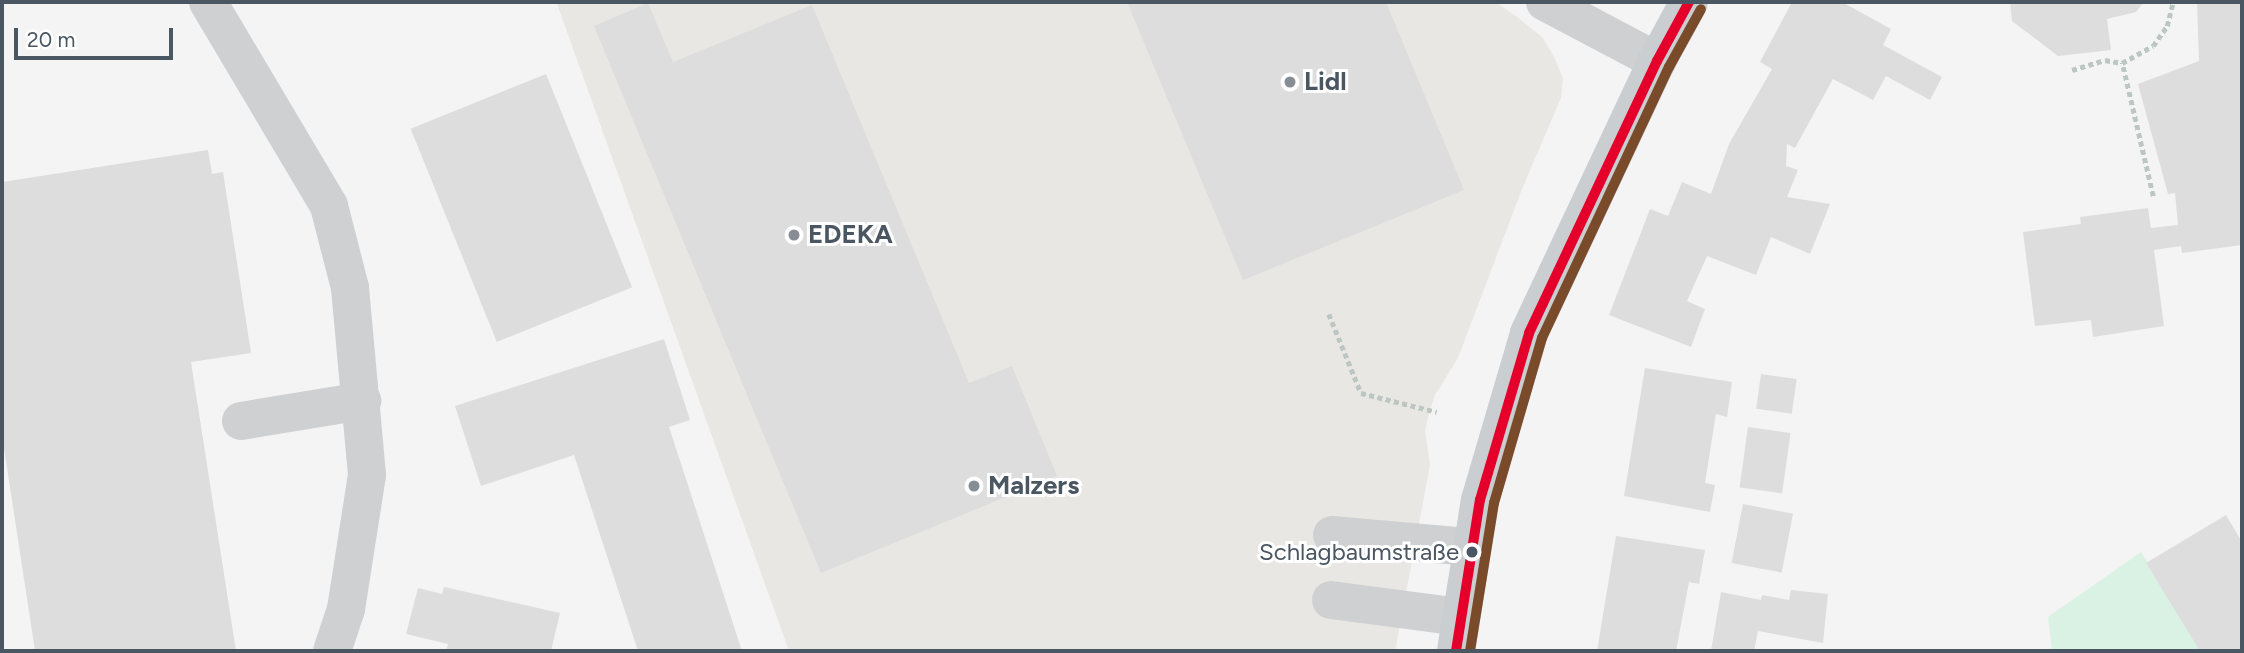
<!DOCTYPE html>
<html>
<head>
<meta charset="utf-8">
<style>
	body { margin:0 }
	#map { position:relative; width:2244px; height:653px; overflow:hidden; background:#f4f4f4; font-family:Figtree,sans-serif }
	div>[style] { position:absolute }
	.commercial>* { inset:0; background:#e8e7e3 }
	.green>* { inset:0; background:#d9f2e3 }
	.building>* { inset:0; background:#ddddde; transform-origin:0 0 }
	.path>* { height:4.5px; margin-top:-2.25px; transform-origin:0; background:repeating-linear-gradient(90deg,#bcc7c4 0 5px,transparent 0 8.5px) }
	.minor>* { height:38px; margin:-19px; padding:0 19px; transform-origin:19px; border-radius:19px; background:#ced0d2 }
	.major>* { height:38px; margin:-19px; padding:0 19px; transform-origin:19px; border-radius:19px; background:#caced1 }
	.bus-1>* { height:10px; margin:-5px; padding:0 5px; transform-origin:5px; border-radius:5px; background:#e4002b }
	.bus-2>* { height:10px; margin:-5px; padding:0 5px; transform-origin:5px; border-radius:5px; background:#7a4b2a }
	.dots>* { width:19px; height:19px; translate:-50% -50%; box-sizing:border-box; border:4px solid #fff; border-radius:50% }
	span { translate:-50% -50%; white-space:nowrap; text-align:center; line-height:1.15; -webkit-text-stroke:6px #fff; paint-order:stroke }
	.bus-label { font-size:24px; color:#4a5661 }
	.right { translate:-100% -50%; text-align:right }
	.poi-label { font-size:26px; color:#4a5661; font-weight:700 }
	.left { translate:0 -50%; text-align:left }
	.frame { position:absolute; inset:0; border:4px solid #4a5661; pointer-events:none }
	.scale { position:absolute; left:14px; top:28px; width:159px; height:32px; box-sizing:border-box; border:4px solid #4a5661; border-top:0; padding-left:9px; font-size:21px; line-height:24px; white-space:nowrap; color:#4a5661; -webkit-text-stroke:5px #fff; paint-order:stroke }
</style>
</head>
<body>
<div id="map">
	<div class="commercial">
		<div style="clip-path:polygon(562px 2px,1495px 2px,1516px 16px,1543px 38px,1554px 57px,1563px 78px,1561px 98px,1522px 189px,1458px 358px,1435px 395px,1430px 410px,1425px 430px,1430px 465px,1395px 651px,789px 651px,557px 4px)"></div>
	</div>
	<div class="green">
		<div style="clip-path:polygon(2141px 552px,2201px 651px,2052px 651px,2048px 617px)"></div>
	</div>
	<div class="building">
		<div style="clip-path:polygon(1127px 2px,1386px 2px,1464px 190px,1243px 280px)"></div>
		<div style="clip-path:polygon(1792px 2px,1842px 2px,1891px 29px,1883px 45px,1942px 77px,1930px 100px,1886px 76px,1873px 100px,1833px 79px,1795px 148px,1787px 144px,1786px 166px,1798px 170px,1787px 197px,1830px 204px,1810px 254px,1771px 237px,1756px 275px,1707px 256px,1687px 301px,1705px 309px,1691px 347px,1609px 315px,1650px 209px,1668px 216px,1682px 182px,1711px 194px,1729px 144px,1772px 69px,1760px 62px)"></div>
		<div style="clip-path:polygon(2010px 2px,2144px 2px,2136px 12px,2107px 19px,2111px 50px,2058px 56px,2012px 21px)"></div>
		<div style="clip-path:polygon(2197px 2px,2242px 2px,2242px 245px,2182px 253px,2181px 246px,2154px 250px,2164px 326px,2093px 337px,2091px 320px,2035px 326px,2023px 232px,2081px 224px,2080px 217px,2148px 208px,2151px 228px,2178px 225px,2175px 193px,2168px 194px,2138px 84px,2199px 61px)"></div>
		<div style="clip-path:polygon(648px 3px,673px 62px,812px 5px,969px 383px,1012px 366px,1057px 476px,821px 573px,594px 26px)"></div>
		<div style="left:546px;top:74px;width:230px;height:146px;rotate:68deg"></div>
		<div style="clip-path:polygon(208px 150px,212px 174px,223px 172px,251px 353px,191px 362px,236px 651px,35px 651px,2px 435px,2px 182px)"></div>
		<div style="clip-path:polygon(664px 339px,690px 420px,669px 427px,742px 651px,638px 651px,574px 455px,481px 486px,455px 406px)"></div>
		<div style="clip-path:polygon(1645px 368px,1732px 382px,1727px 417px,1716px 414px,1711px 445px,1705px 483px,1715px 485px,1710px 512px,1624px 496px)"></div>
		<div style="left:1761px;top:374px;width:36px;height:35px;rotate:8deg"></div>
		<div style="left:1748px;top:427px;width:43px;height:61px;rotate:8deg"></div>
		<div style="left:1743px;top:504px;width:51px;height:60px;rotate:11deg"></div>
		<div style="clip-path:polygon(2226px 515px,2242px 542px,2242px 651px,2200px 651px,2146px 563px)"></div>
		<div style="clip-path:polygon(1616px 536px,1705px 550px,1699px 584px,1689px 582px,1676px 651px,1597px 651px)"></div>
		<div style="clip-path:polygon(444px 587px,560px 613px,551px 651px,446px 651px,448px 644px,406px 634px,418px 588px,442px 594px)"></div>
		<div style="clip-path:polygon(1791px 590px,1828px 594px,1823px 643px,1758px 631px,1754px 651px,1711px 651px,1721px 592px,1761px 600px,1762px 595px,1789px 600px)"></div>
	</div>
	<div class="path">
		<div style="left:2072px;top:70px;width:34px;rotate:-17deg"></div>
		<div style="left:2105px;top:60px;width:17px;rotate:10deg"></div>
		<div style="left:2153px;top:196px;width:137px;rotate:-103.1deg"></div>
		<div style="left:2122px;top:63px;width:35px;rotate:-29deg"></div>
		<div style="left:2153px;top:46px;width:24px;rotate:-55deg"></div>
		<div style="left:2167px;top:26px;width:25px;rotate:-76deg"></div>
		<div style="left:1329px;top:314px;width:85px;rotate:67.9deg"></div>
		<div style="left:1361px;top:393px;width:78px;rotate:14deg"></div>
	</div>
	<div class="minor">
		<div style="left:208px;top:2px;width:237px;rotate:59.3deg"></div>
		<div style="left:329px;top:206px;width:85px;rotate:75.6deg"></div>
		<div style="left:350px;top:288px;width:188px;rotate:84.8deg"></div>
		<div style="left:367px;top:475px;width:136px;rotate:98.9deg"></div>
		<div style="left:346px;top:609px;width:44px;rotate:108.4deg"></div>
		<div style="left:1545px;top:2px;width:127px;rotate:27.8deg"></div>
		<div style="left:241px;top:421px;width:123px;rotate:-9.4deg"></div>
		<div style="left:1332px;top:535px;width:139px;rotate:5deg"></div>
		<div style="left:1331px;top:600px;width:130px;rotate:7.5deg"></div>
	</div>
	<div class="major">
		<div style="left:1456px;top:651px;width:153px;rotate:-81deg"></div>
		<div style="left:1480px;top:500px;width:174px;rotate:-73.6deg"></div>
		<div style="left:1529px;top:333px;width:301px;rotate:-64.8deg"></div>
		<div style="left:1657px;top:61px;width:67px;rotate:-61.5deg"></div>
	</div>
	<div class="bus-1">
		<div style="left:1456px;top:651px;width:153px;rotate:-81deg"></div>
		<div style="left:1480px;top:500px;width:174px;rotate:-73.6deg"></div>
		<div style="left:1529px;top:333px;width:301px;rotate:-64.8deg"></div>
		<div style="left:1657px;top:61px;width:67px;rotate:-61.5deg"></div>
	</div>
	<div class="bus-2">
		<div style="left:1470px;top:651px;width:150px;rotate:-80.8deg"></div>
		<div style="left:1494px;top:503px;width:172px;rotate:-73.8deg"></div>
		<div style="left:1542px;top:338px;width:299px;rotate:-64.9deg"></div>
		<div style="left:1669px;top:67px;width:66px;rotate:-61.1deg"></div>
	</div>
	<div class="dots">
		<div style="left:1290px;top:82px;background:#868d94"></div>
		<div style="left:794px;top:235px;background:#868d94"></div>
		<div style="left:974px;top:486px;background:#868d94"></div>
		<div style="left:1472px;top:552px;background:#4a5661"></div>
	</div>
	<div class="bus-label">
		<span class="right" style="left:1459px;top:552px">Schlagbaumstraße</span>
	</div>
	<div class="poi-label">
		<span class="left" style="left:1304px;top:82px">Lidl</span>
		<span class="left" style="left:808px;top:235px">EDEKA</span>
		<span class="left" style="left:988px;top:486px">Malzers</span>
	</div>
	<div class="frame"></div>
	<div class="scale">20 m</div>
</div>
</body>
</html>
